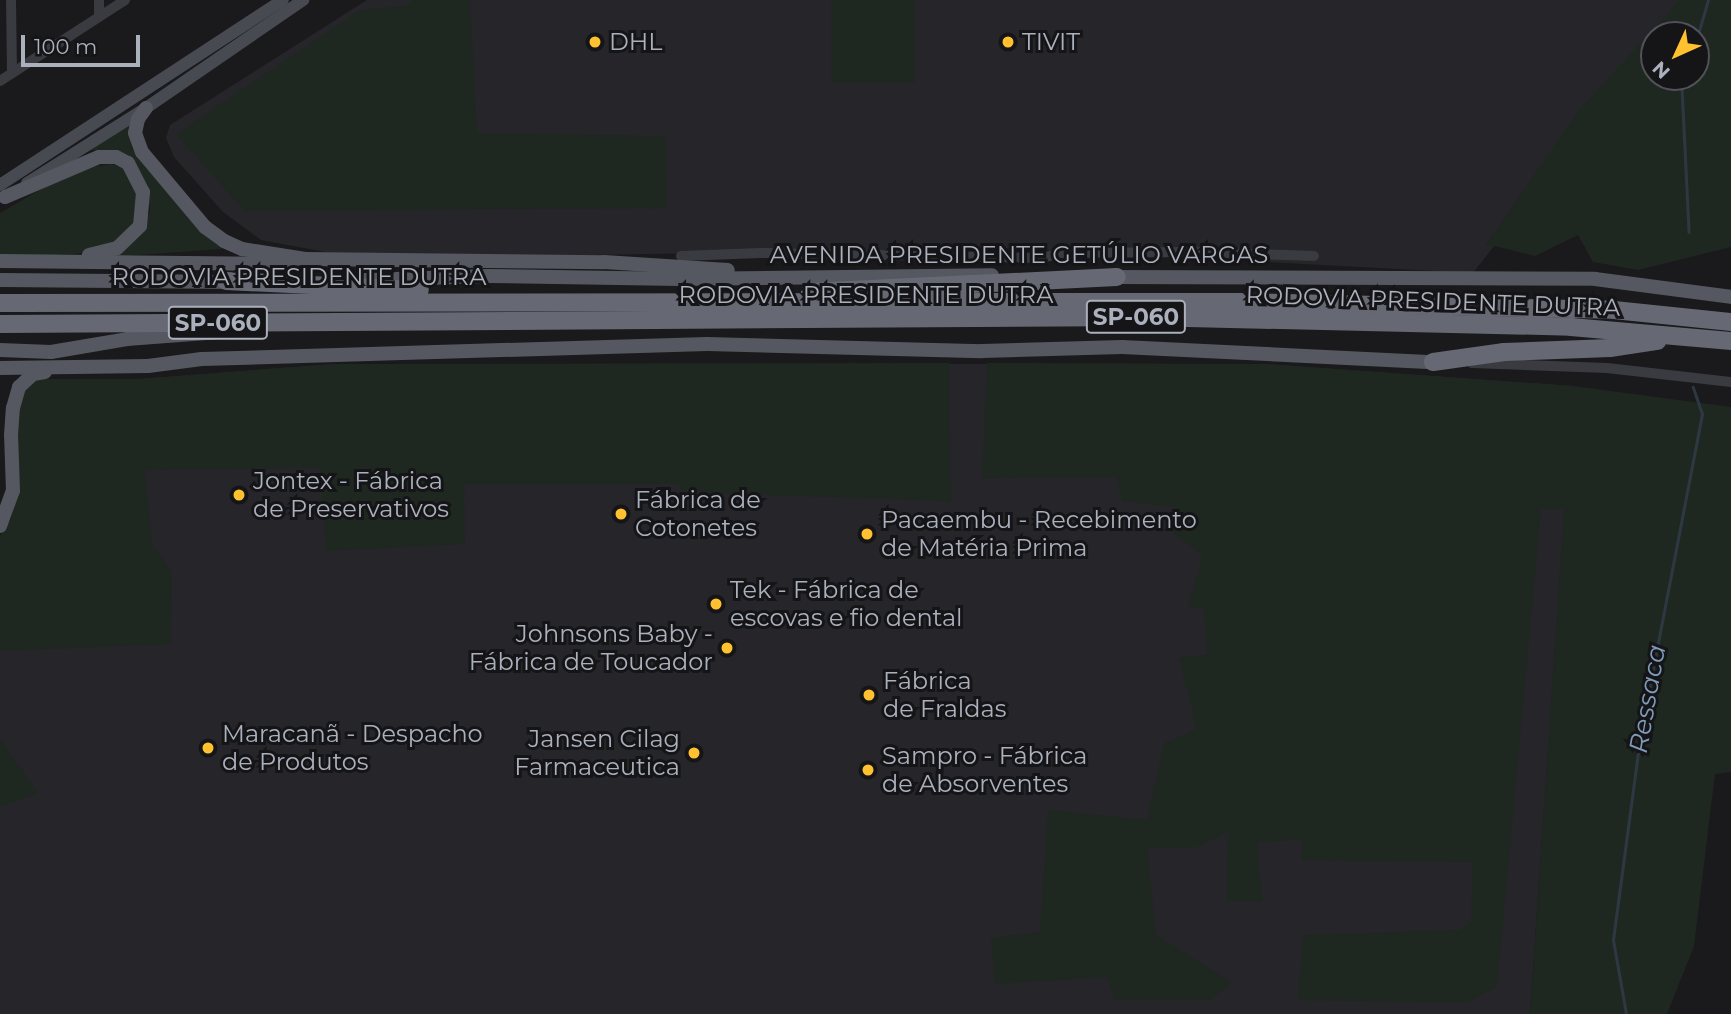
<!DOCTYPE html>
<html>
<head>
<meta charset="utf-8">
<style>
	body { margin:0 }
	#map { position:relative; width:1731px; height:1014px; overflow:hidden; background:#1a191c; font-family:Montserrat,sans-serif }
	div>[style] { position:absolute }
	.built>* { inset:0; background:#262529 }
	.green>* { inset:0; background:#1f2820; transform-origin:0 0 }
	.stream>* { height:2.5px; margin:-1.25px; padding:0 1.25px; transform-origin:1.25px; border-radius:1.25px; background:#2e3842 }
	.street>* { height:10px; margin:-5px; padding:0 5px; transform-origin:5px; border-radius:5px; background:#3a3b41 }
	.secondary>* { height:12px; margin:-6px; padding:0 6px; transform-origin:6px; border-radius:6px; background:#484a52 }
	.primary>* { height:14px; margin:-7px; padding:0 7px; transform-origin:7px; border-radius:7px; background:#565861 }
	.highway>* { height:18px; margin:-9px; padding:0 9px; transform-origin:9px; border-radius:9px; background:#666973 }
	.dots>* { width:19px; height:19px; translate:-50% -50%; box-sizing:border-box; border:4px solid #151417; border-radius:50% }
	span { translate:-50% -50%; white-space:nowrap; text-align:center; line-height:1.15; -webkit-text-stroke:6px #151417; paint-order:stroke }
	.shield-label span { padding:2px 5px; background:#151417; border:2px solid; border-radius:5px; -webkit-text-stroke-width:0 }
	.shield-label { font-size:23px; color:#abb0bd; font-weight:700 }
	.poi-label { font-size:24px; color:#abb0bd }
	.left { translate:0 -50%; text-align:left }
	.right { translate:-100% -50%; text-align:right }
	.street-label { font-size:24px; color:#abb0bd }
	.water-label { font-size:26px; color:#809cb9; font-style:italic }
	.north { position:absolute; left:1640px; top:21px; width:70px; height:70px; box-sizing:border-box; background:#151417; border:2px solid #515259; border-radius:50%; rotate:225deg; font-size:19px; font-weight:700; line-height:28px; text-align:center; color:#abb0bd }
	.north::after { content:''; display:block; margin:auto; width:24px; height:32px; background:#ffc12f; clip-path:polygon(50% 0,100% 100%,50% 72%,0 100%) }
	.scale { position:absolute; left:21px; top:35px; width:119px; height:32px; box-sizing:border-box; border:4px solid #abb0bd; border-top:0; padding-left:9px; font-size:21px; line-height:24px; white-space:nowrap; color:#abb0bd; -webkit-text-stroke:5px #151417; paint-order:stroke }
</style>
</head>
<body>
<div id="map">
	<div class="built">
		<div style="clip-path:polygon(367px 0,1685px 0,1654px 35px,1654px 41px,1473px 273px,1003px 248px,475px 257px,341px 255px,261px 240px,223px 212px,174px 157px,166px 138px,170px 125px)"></div>
		<div style="clip-path:polygon(333px 364px,1266px 364px,1573px 386px,1530px 1014px,0 1014px,0 536px,11px 519px,18px 491px,38px 379px,139px 379px)"></div>
	</div>
	<div class="green">
		<div style="clip-path:polygon(413px 0,470px 0,477px 133px,665px 136px,667px 208px,245px 211px,176px 134px,360px 10px,405px 6px)"></div>
		<div style="left:831px;top:0;width:84px;height:83px"></div>
		<div style="clip-path:polygon(evenodd,1680px 0,1731px 0,1731px 247px,1638px 270px,1593px 262px,1578px 235px,1535px 256px,1486px 244px,1580px 109px,1680px 0,1654px 35px,1696px 35px,1696px 77px,1654px 77px,1654px 35px)"></div>
		<div style="clip-path:polygon(129px 122px,132px 148px,222px 249px,109px 257px,141px 233px,150px 211px,147px 185px,120px 153px,85px 149px)"></div>
		<div style="clip-path:polygon(111px 164px,126px 169px,136px 186px,135px 222px,121px 240px,77px 254px,0 257px,0 213px,48px 185px,93px 167px)"></div>
		<div style="clip-path:polygon(949px 363px,951px 501px,682px 492px,678px 484px,464px 484px,465px 544px,326px 551px,320px 468px,145px 470px,152px 544px,172px 572px,171px 644px,0 651px,0 536px,11px 519px,18px 491px,17px 409px,25px 389px,38px 379px,139px 379px,333px 364px)"></div>
		<div style="clip-path:polygon(987px 363px,1266px 364px,1573px 386px,1731px 407px,1731px 772px,1715px 774px,1694px 946px,1667px 1014px,1530px 1014px,1564px 509px,1541px 509px,1497px 987px,1466px 1003px,1298px 1000px,1303px 935px,1460px 930px,1471px 922px,1473px 862px,1302px 860px,1301px 839px,1257px 843px,1262px 902px,1227px 900px,1228px 832px,1198px 847px,1147px 848px,1156px 935px,1232px 982px,1211px 1000px,1115px 1000px,1107px 977px,995px 984px,991px 938px,1040px 932px,1048px 810px,1147px 820px,1164px 743px,1197px 729px,1179px 658px,1208px 655px,1204px 609px,1188px 606px,1203px 555px,1174px 534px,1173px 507px,1122px 501px,1116px 477px,982px 478px)"></div>
		<div style="clip-path:polygon(0 738px,38px 793px,0 807px)"></div>
	</div>
	<div class="stream">
		<div style="left:1696px;top:41px;width:43px;rotate:-73.7deg"></div>
		<div style="left:1685px;top:77px;width:10px;rotate:107deg"></div>
		<div style="left:1682px;top:87px;width:145px;rotate:87.2deg"></div>
		<div style="left:1626px;top:1014px;width:75px;rotate:-100deg"></div>
		<div style="left:1613px;top:940px;width:211px;rotate:-82.4deg"></div>
		<div style="left:1641px;top:731px;width:323px;rotate:-79.1deg"></div>
		<div style="left:1702px;top:414px;width:28px;rotate:-109deg"></div>
	</div>
	<div class="street">
		<div style="left:11px;top:0;width:73px;rotate:89.2deg"></div>
		<div style="left:99px;top:0;width:17px;rotate:90deg"></div>
		<div style="left:0;top:81px;width:149px;rotate:-32.9deg"></div>
		<div style="left:681px;top:256px;width:80px;rotate:-2.1deg"></div>
		<div style="left:761px;top:253px;width:281px;rotate:1deg"></div>
		<div style="left:1042px;top:258px;width:20px;rotate:-15deg"></div>
		<div style="left:1061px;top:253px;width:134px;rotate:-0.4deg"></div>
		<div style="left:1195px;top:252px;width:119px;rotate:1.9deg"></div>
		<div style="left:1472px;top:363px;width:135px;rotate:2.1deg"></div>
		<div style="left:1607px;top:368px;width:125px;rotate:6.4deg"></div>
	</div>
	<div class="secondary">
		<div style="left:27px;top:183px;width:141px;rotate:-32.2deg"></div>
		<div style="left:146px;top:108px;width:191px;rotate:-34.5deg"></div>
		<div style="left:0;top:185px;width:338px;rotate:-33.2deg"></div>
	</div>
	<div class="primary">
		<div style="left:146px;top:108px;width:14px;rotate:126deg"></div>
		<div style="left:138px;top:119px;width:14px;rotate:102deg"></div>
		<div style="left:135px;top:133px;width:20px;rotate:70deg"></div>
		<div style="left:142px;top:152px;width:98px;rotate:50deg"></div>
		<div style="left:205px;top:227px;width:24px;rotate:36deg"></div>
		<div style="left:224px;top:241px;width:20px;rotate:24deg"></div>
		<div style="left:242px;top:249px;width:64px;rotate:9deg"></div>
		<div style="left:305px;top:259px;width:299px;rotate:0.6deg"></div>
		<div style="left:604px;top:262px;width:124px;rotate:3.7deg"></div>
		<div style="left:5px;top:197px;width:102px;rotate:-23.1deg"></div>
		<div style="left:99px;top:157px;width:17px"></div>
		<div style="left:116px;top:157px;width:13px;rotate:27deg"></div>
		<div style="left:128px;top:163px;width:33px;rotate:63deg"></div>
		<div style="left:143px;top:192px;width:34px;rotate:95deg"></div>
		<div style="left:140px;top:226px;width:32px;rotate:136deg"></div>
		<div style="left:117px;top:248px;width:29px;rotate:166deg"></div>
		<div style="left:0;top:261px;width:292px;rotate:0.6deg"></div>
		<div style="left:1107px;top:277px;width:488px;rotate:0.2deg"></div>
		<div style="left:1595px;top:279px;width:137px;rotate:7.5deg"></div>
		<div style="left:0;top:280px;width:237px;rotate:0.5deg"></div>
		<div style="left:365px;top:280px;width:123px;rotate:-1.9deg"></div>
		<div style="left:488px;top:276px;width:192px;rotate:0.9deg"></div>
		<div style="left:680px;top:279px;width:312px;rotate:-0.7deg"></div>
		<div style="left:0;top:350px;width:51px;rotate:2.2deg"></div>
		<div style="left:51px;top:352px;width:77px;rotate:-9.7deg"></div>
		<div style="left:127px;top:339px;width:119px;rotate:-4.3deg"></div>
		<div style="left:0;top:368px;width:148px;rotate:-0.8deg"></div>
		<div style="left:148px;top:366px;width:54px;rotate:-7.4deg"></div>
		<div style="left:202px;top:359px;width:505px;rotate:-1.7deg"></div>
		<div style="left:707px;top:344px;width:275px;rotate:1.5deg"></div>
		<div style="left:982px;top:351px;width:140px;rotate:-1.6deg"></div>
		<div style="left:1122px;top:347px;width:311px;rotate:2.8deg"></div>
		<div style="left:0;top:526px;width:37px;rotate:-70deg"></div>
		<div style="left:13px;top:491px;width:56px;rotate:-92deg"></div>
		<div style="left:11px;top:435px;width:27px;rotate:-86deg"></div>
		<div style="left:13px;top:408px;width:22px;rotate:-74deg"></div>
		<div style="left:19px;top:387px;width:19px;rotate:-43deg"></div>
		<div style="left:33px;top:374px;width:12px;rotate:-9deg"></div>
	</div>
	<div class="highway">
		<div style="left:226px;top:281px;width:194px;rotate:2.7deg"></div>
		<div style="left:810px;top:292px;width:307px;rotate:-2.8deg"></div>
		<div style="left:0;top:303px;width:1239px;rotate:-0.05deg"></div>
		<div style="left:1239px;top:302px;width:375px;rotate:1.2deg"></div>
		<div style="left:1614px;top:310px;width:118px;rotate:5.9deg"></div>
		<div style="left:0;top:324px;width:1145px;rotate:-0.35deg"></div>
		<div style="left:1145px;top:317px;width:426px;rotate:1.3deg"></div>
		<div style="left:1571px;top:327px;width:161px;rotate:5deg"></div>
		<div style="left:1433px;top:362px;width:72px;rotate:-8deg"></div>
		<div style="left:1504px;top:352px;width:106px;rotate:-2.2deg"></div>
		<div style="left:1610px;top:348px;width:48px;rotate:-8.5deg"></div>
	</div>
	<div class="dots">
		<div style="left:595px;top:42px;background:#ffc12f"></div>
		<div style="left:1008px;top:42px;background:#ffc12f"></div>
		<div style="left:239px;top:495px;background:#ffc12f"></div>
		<div style="left:621px;top:514px;background:#ffc12f"></div>
		<div style="left:867px;top:534px;background:#ffc12f"></div>
		<div style="left:716px;top:604px;background:#ffc12f"></div>
		<div style="left:727px;top:648px;background:#ffc12f"></div>
		<div style="left:869px;top:695px;background:#ffc12f"></div>
		<div style="left:208px;top:748px;background:#ffc12f"></div>
		<div style="left:694px;top:753px;background:#ffc12f"></div>
		<div style="left:868px;top:770px;background:#ffc12f"></div>
	</div>
	<div class="shield-label">
		<span style="left:1136px;top:317px">SP-060</span>
		<span style="left:218px;top:323px">SP-060</span>
	</div>
	<div class="poi-label">
		<span class="left" style="left:609px;top:42px">DHL</span>
		<span class="left" style="left:1022px;top:42px">TIVIT</span>
		<span class="left" style="left:253px;top:495px">Jontex - Fábrica<br>de Preservativos</span>
		<span class="left" style="left:635px;top:514px">Fábrica de<br>Cotonetes</span>
		<span class="left" style="left:881px;top:534px">Pacaembu - Recebimento<br>de Matéria Prima</span>
		<span class="left" style="left:730px;top:604px">Tek - Fábrica de<br>escovas e fio dental</span>
		<span class="right" style="left:713px;top:648px">Johnsons Baby -<br>Fábrica de Toucador</span>
		<span class="left" style="left:883px;top:695px">Fábrica<br>de Fraldas</span>
		<span class="left" style="left:222px;top:748px">Maracanã - Despacho<br>de Produtos</span>
		<span class="right" style="left:680px;top:753px">Jansen Cilag<br>Farmaceutica</span>
		<span class="left" style="left:882px;top:770px">Sampro - Fábrica<br>de Absorventes</span>
	</div>
	<div class="street-label">
		<span style="left:1019px;top:255px">AVENIDA PRESIDENTE GETÚLIO VARGAS</span>
		<span style="left:299px;top:277px">RODOVIA PRESIDENTE DUTRA</span>
		<span style="left:866px;top:295px">RODOVIA PRESIDENTE DUTRA</span>
		<span style="left:1433px;top:301px;rotate:2deg">RODOVIA PRESIDENTE DUTRA</span>
	</div>
	<div class="water-label">
		<span style="left:1648px;top:699px;rotate:-80deg">Ressaca</span>
	</div>
	<div class="north">N</div>
	<div class="scale">100 m</div>
</div>
</body>
</html>
